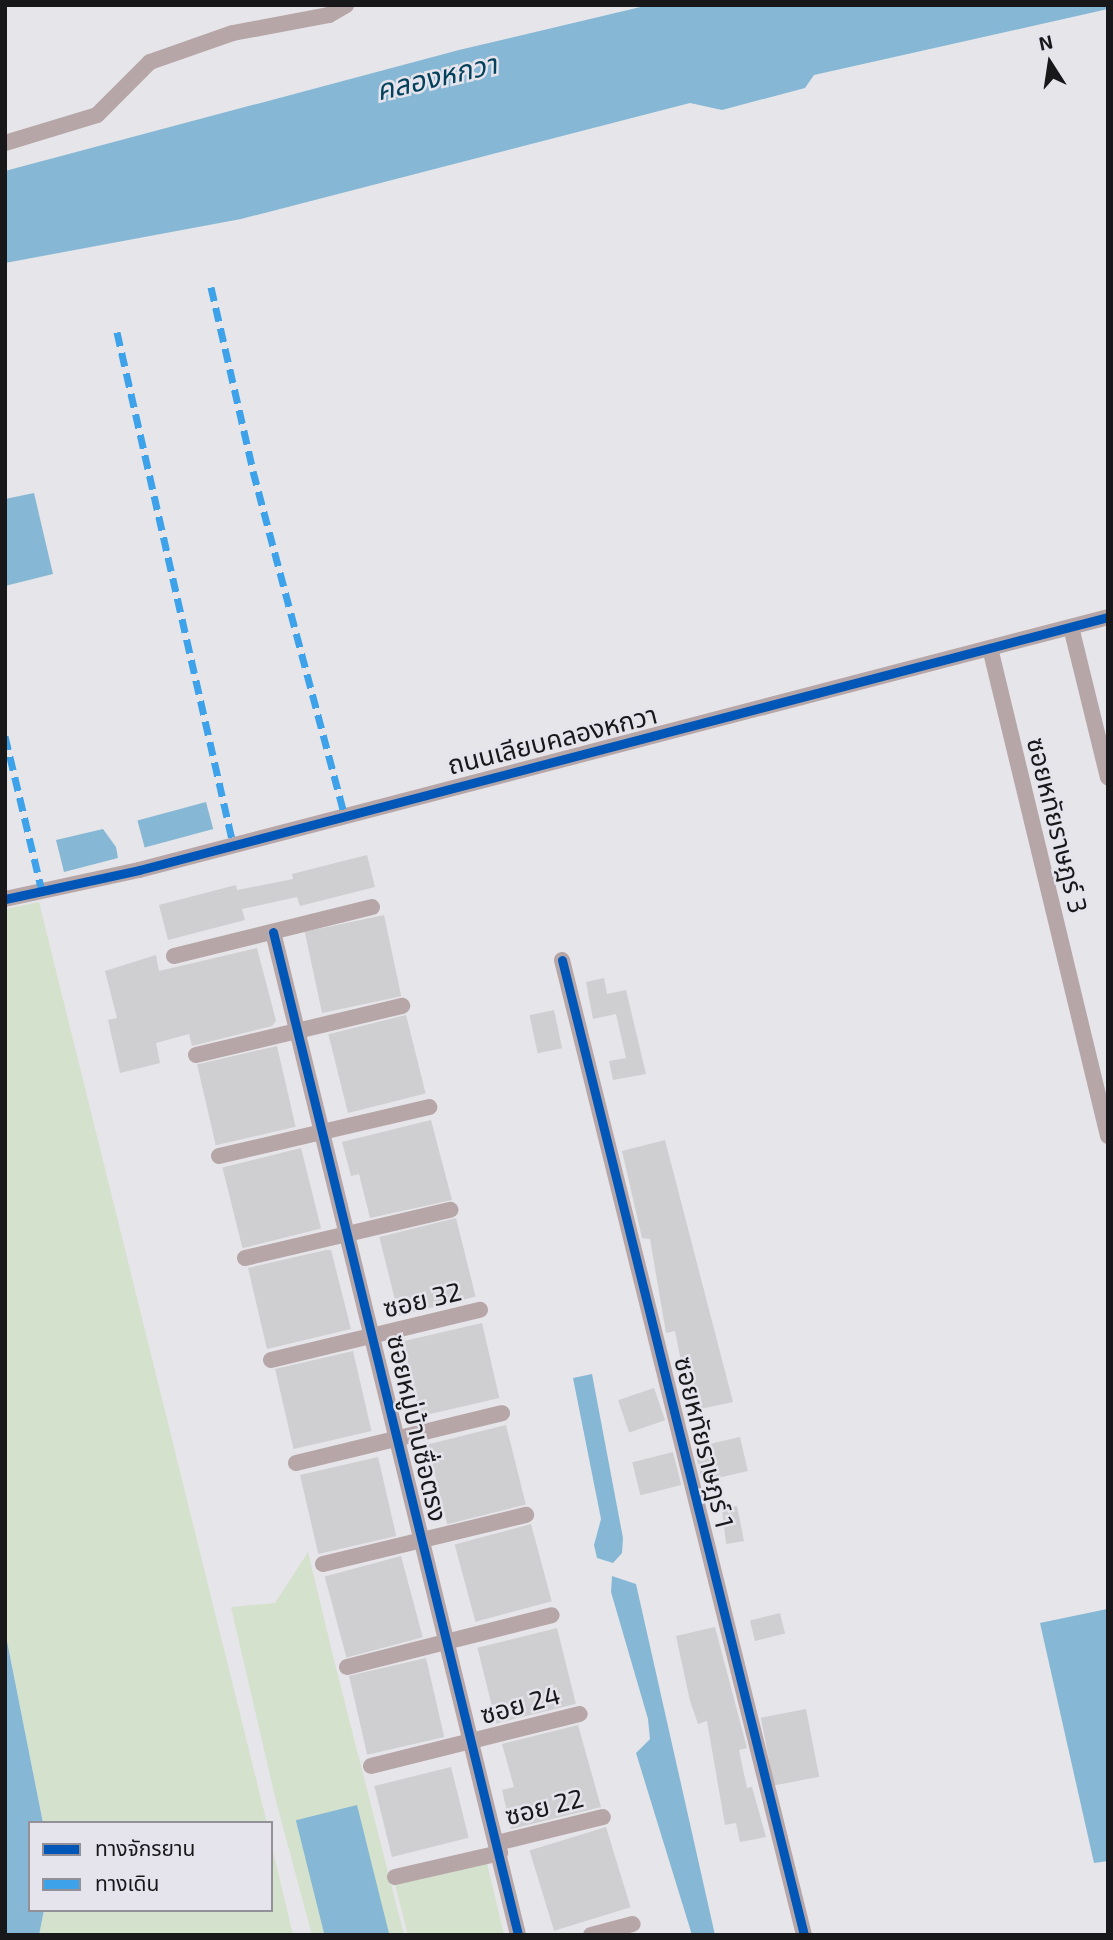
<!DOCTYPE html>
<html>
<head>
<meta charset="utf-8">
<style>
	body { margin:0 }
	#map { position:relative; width:1113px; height:1940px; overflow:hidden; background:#e6e5e9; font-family:"Exo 2","Noto Sans Thai",sans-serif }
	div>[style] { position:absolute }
	.green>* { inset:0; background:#d4e1cd }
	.water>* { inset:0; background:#86b8d5; transform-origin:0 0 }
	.building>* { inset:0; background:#cfced1; transform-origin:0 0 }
	.minor>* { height:16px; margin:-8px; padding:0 8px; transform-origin:8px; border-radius:8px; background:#b6a6a8 }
	.quiet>* { height:7px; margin-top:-3.5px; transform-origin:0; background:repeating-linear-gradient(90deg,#3da2ea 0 14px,transparent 0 21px) }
	.cycleway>* { height:9px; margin:-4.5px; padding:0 4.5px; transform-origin:4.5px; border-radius:4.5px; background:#0057b8 }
	span { translate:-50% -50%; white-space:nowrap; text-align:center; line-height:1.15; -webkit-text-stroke:5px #e5e3eb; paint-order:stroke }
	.street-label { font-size:26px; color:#18171a }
	.water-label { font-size:28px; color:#02415c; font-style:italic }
	.frame { position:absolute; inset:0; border:7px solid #18171a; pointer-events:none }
	.legend { position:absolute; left:28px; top:1821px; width:245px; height:91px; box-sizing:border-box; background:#e5e3eb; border:2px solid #939197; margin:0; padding:9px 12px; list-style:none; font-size:21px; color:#18171a }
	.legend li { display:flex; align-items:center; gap:14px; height:35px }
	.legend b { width:35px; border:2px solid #939197 }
	.north { position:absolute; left:1015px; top:28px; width:70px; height:70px; -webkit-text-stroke:5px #e5e3eb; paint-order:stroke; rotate:348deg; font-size:19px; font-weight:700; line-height:28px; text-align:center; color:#18171a }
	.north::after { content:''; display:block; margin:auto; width:24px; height:32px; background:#18171a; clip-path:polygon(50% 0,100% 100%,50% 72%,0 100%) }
</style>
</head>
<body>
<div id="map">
	<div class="green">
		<div style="clip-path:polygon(39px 902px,267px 1823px,43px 1823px,5px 1631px,5px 909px)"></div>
		<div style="clip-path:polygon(308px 1552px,333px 1656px,404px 1935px,312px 1935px,276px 1801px,231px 1607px,275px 1603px)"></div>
		<div style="clip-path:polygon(271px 1843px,293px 1935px,39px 1935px,44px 1910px,271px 1910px)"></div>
		<div style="clip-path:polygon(486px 1859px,504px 1935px,408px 1935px,394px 1881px)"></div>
	</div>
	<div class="water">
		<div style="clip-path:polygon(649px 5px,1108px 5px,1108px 9px,814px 75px,805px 88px,722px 110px,690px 103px,241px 219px,5px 263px,5px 171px,459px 50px)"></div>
		<div style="clip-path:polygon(34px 493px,53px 574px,5px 586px,5px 499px)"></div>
		<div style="left:206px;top:802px;width:28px;height:71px;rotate:75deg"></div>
		<div style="clip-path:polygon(103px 829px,116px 847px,118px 858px,64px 872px,56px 840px)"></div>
		<div style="clip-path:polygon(592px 1374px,623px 1538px,622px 1553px,613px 1563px,597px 1558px,594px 1545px,601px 1519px,573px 1378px)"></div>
		<div style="clip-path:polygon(612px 1576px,636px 1584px,715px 1935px,692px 1935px,636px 1753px,650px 1739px,648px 1719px,611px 1592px)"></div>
		<div style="clip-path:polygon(1107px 1609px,1108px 1861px,1094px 1863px,1040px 1623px)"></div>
		<div style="clip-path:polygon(5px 1631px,43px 1823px,30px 1823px,30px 1910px,44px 1910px,39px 1935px,5px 1935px)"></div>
		<div style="left:357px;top:1805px;width:134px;height:63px;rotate:76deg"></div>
	</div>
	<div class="building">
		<div style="clip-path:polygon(367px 855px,375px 887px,300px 906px,297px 897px,242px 909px,245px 920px,168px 940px,159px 905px,236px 885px,237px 890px,293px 879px,292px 874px)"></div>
		<div style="left:384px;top:915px;width:83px;height:81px;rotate:78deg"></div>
		<div style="clip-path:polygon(257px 948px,276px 1021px,272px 1026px,192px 1046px,189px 1034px,156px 1043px,160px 1063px,120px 1073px,108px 1020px,117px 1018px,105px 971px,156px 955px,159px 971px)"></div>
		<div style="clip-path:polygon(604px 978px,607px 994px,626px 990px,646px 1074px,613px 1080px,609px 1061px,626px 1058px,616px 1014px,593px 1019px,586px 982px)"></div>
		<div style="left:554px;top:1010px;width:39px;height:25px;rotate:78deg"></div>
		<div style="left:406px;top:1015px;width:81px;height:80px;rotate:76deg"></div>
		<div style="left:277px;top:1046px;width:83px;height:82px;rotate:77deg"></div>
		<div style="clip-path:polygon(431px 1120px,452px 1200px,370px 1218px,359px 1174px,351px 1176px,342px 1142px)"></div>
		<div style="clip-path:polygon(665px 1140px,733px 1402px,691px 1411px,675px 1331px,666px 1333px,650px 1239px,642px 1238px,622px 1151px)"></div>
		<div style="left:301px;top:1148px;width:83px;height:81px;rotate:76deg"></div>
		<div style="left:456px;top:1218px;width:81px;height:79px;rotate:76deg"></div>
		<div style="clip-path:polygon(326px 1250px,331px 1250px,351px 1329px,267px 1349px,248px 1268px)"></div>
		<div style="left:482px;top:1323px;width:77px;height:81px;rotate:77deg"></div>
		<div style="left:353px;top:1351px;width:82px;height:80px;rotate:77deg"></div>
		<div style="left:654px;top:1388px;width:34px;height:38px;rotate:71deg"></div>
		<div style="left:506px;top:1425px;width:82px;height:81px;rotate:76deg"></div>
		<div style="left:740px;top:1437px;width:35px;height:47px;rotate:77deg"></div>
		<div style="left:673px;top:1452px;width:34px;height:42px;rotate:76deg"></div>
		<div style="left:378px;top:1457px;width:81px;height:80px;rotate:77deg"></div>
		<div style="clip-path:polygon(737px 1506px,744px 1541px,726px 1544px,722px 1509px)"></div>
		<div style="left:531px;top:1524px;width:80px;height:79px;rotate:75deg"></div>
		<div style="left:401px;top:1556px;width:84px;height:79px;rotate:75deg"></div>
		<div style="left:780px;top:1613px;width:21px;height:31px;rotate:76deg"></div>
		<div style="clip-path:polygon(715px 1627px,747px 1748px,739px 1750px,747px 1788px,752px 1787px,766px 1837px,740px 1842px,736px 1823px,725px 1825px,707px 1721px,698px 1724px,690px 1701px,676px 1636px)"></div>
		<div style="left:557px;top:1628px;width:78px;height:82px;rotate:76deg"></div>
		<div style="left:426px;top:1658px;width:81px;height:79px;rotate:77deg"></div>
		<div style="left:806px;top:1709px;width:69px;height:46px;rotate:79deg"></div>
		<div style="clip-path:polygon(578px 1725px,601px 1807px,511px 1829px,502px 1790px,514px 1787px,502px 1744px)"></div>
		<div style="left:451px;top:1767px;width:73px;height:79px;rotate:76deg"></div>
		<div style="left:606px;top:1827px;width:84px;height:80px;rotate:73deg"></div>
	</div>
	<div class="minor">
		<div style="left:5px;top:143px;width:96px;rotate:-16.9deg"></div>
		<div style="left:97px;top:115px;width:75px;rotate:-45deg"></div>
		<div style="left:150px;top:62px;width:88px;rotate:-19.3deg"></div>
		<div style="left:233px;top:33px;width:98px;rotate:-10.6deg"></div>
		<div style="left:329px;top:15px;width:20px;rotate:-30deg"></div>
		<div style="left:1071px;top:627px;width:155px;rotate:76.2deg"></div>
		<div style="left:990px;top:648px;width:502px;rotate:76.41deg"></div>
		<div style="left:5px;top:899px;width:137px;rotate:-12.2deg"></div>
		<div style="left:139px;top:870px;width:1001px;rotate:-14.63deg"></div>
		<div style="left:273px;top:932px;width:1032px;rotate:76.27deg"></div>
		<div style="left:174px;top:956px;width:204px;rotate:-13.9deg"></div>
		<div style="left:562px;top:960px;width:1005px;rotate:76.06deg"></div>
		<div style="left:196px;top:1055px;width:212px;rotate:-13.4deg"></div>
		<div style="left:219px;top:1156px;width:216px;rotate:-13.1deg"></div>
		<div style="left:245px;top:1258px;width:211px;rotate:-13.2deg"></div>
		<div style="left:271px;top:1360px;width:215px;rotate:-13.5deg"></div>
		<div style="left:296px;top:1463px;width:212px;rotate:-13.6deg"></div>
		<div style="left:323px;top:1564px;width:209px;rotate:-13.6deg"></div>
		<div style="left:347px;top:1667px;width:211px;rotate:-14.2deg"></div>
		<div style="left:371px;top:1766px;width:215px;rotate:-14deg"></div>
		<div style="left:497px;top:1843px;width:109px;rotate:-13.8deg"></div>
		<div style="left:395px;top:1877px;width:108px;rotate:-12.9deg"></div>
		<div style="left:591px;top:1935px;width:43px;rotate:-14.7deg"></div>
	</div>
	<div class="quiet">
		<div style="left:211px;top:287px;width:189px;rotate:77.1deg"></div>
		<div style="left:253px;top:471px;width:355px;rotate:75.1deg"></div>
		<div style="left:117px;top:332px;width:525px;rotate:77.23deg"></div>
		<div style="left:5px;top:736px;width:159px;rotate:76.6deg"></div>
	</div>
	<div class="cycleway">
		<div style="left:5px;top:899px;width:137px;rotate:-12.2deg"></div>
		<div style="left:139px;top:870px;width:1001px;rotate:-14.63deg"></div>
		<div style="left:273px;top:932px;width:1032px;rotate:76.27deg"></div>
		<div style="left:562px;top:960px;width:1005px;rotate:76.06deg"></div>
	</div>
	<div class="street-label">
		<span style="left:552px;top:739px;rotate:-14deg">ถนนเลียบคลองหกวา</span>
		<span style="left:1058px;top:825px;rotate:76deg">ซอยหทัยราษฎร์ 3</span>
		<span style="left:422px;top:1299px;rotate:-13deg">ซอย 32</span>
		<span style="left:418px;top:1428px;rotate:77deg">ซอยหมู่บ้านซื่อตรง</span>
		<span style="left:705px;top:1442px;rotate:76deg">ซอยหทัยราษฎร์ 1</span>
		<span style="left:520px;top:1704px;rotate:-15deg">ซอย 24</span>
		<span style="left:544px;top:1806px;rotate:-14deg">ซอย 22</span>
	</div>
	<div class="water-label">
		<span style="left:436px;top:76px;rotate:-13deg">คลองหกวา</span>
	</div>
	<div class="frame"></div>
	<ul class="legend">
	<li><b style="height:9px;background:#0057b8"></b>ทางจักรยาน</li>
	<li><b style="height:9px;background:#3da2ea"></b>ทางเดิน</li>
	</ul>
	<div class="north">N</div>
</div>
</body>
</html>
